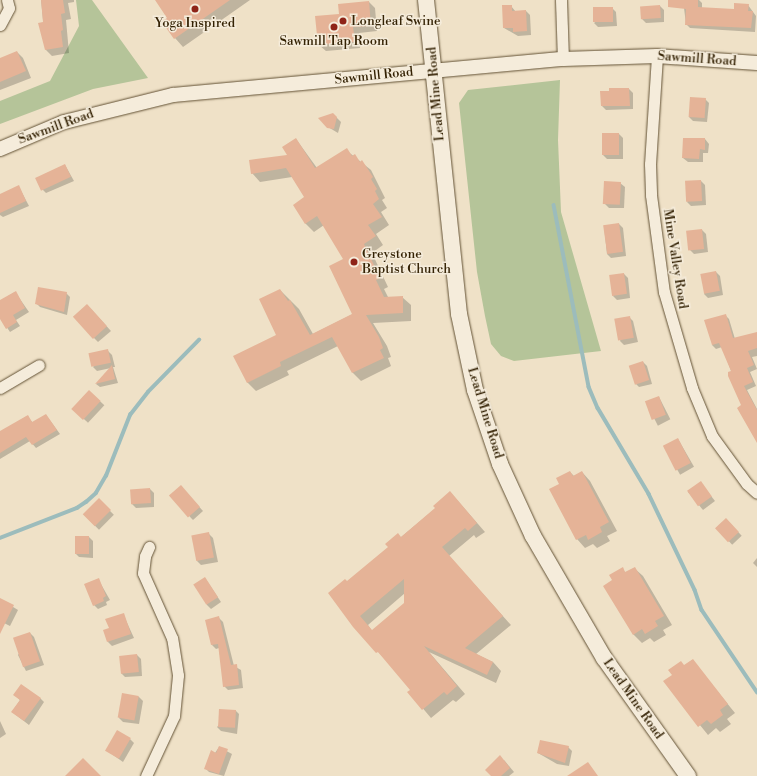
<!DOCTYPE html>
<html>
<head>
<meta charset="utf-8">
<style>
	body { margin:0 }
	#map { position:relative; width:757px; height:776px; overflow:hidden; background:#efe1c7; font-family:"Libre Bodoni",serif }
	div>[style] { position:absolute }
	.green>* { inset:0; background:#b5c499 }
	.shadow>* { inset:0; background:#0003; transform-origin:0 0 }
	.stream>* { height:3.5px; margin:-1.75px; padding:0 1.75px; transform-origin:1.75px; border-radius:1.75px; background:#9cbcbc }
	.building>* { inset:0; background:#e5b397; transform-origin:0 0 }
	.roads { filter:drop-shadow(0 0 1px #635235) drop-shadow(0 0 1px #635235) }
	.minor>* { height:11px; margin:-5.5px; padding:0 5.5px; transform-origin:5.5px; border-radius:5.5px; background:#f5ecdb }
	.tertiary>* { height:14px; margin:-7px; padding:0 7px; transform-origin:7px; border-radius:7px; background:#f5ecdb }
	.secondary>* { height:16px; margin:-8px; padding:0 8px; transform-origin:8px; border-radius:8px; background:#f5ecdb }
	.dots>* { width:11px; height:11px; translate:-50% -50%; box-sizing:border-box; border:2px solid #f5ecdb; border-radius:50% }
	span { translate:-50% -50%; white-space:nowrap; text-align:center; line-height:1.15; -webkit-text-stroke:3px #f5ecdb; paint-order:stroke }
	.poi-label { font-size:13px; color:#342204 }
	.left { translate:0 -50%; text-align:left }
	.street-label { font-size:13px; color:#342204 }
</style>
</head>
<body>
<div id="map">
	<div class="green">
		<div style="clip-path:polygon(76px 0,92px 0,148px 78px,93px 89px,0 124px,0 101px,50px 81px,79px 26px)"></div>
		<div style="clip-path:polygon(560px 80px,558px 140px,561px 212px,601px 351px,514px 361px,501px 356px,491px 344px,485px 316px,477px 272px,459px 103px,468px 90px)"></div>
	</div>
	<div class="shadow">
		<div style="clip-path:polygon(41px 0,74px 0,74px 2px,68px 3px,71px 19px,66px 20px,69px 53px,52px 56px,46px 50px)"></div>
		<div style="clip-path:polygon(156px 0,250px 0,183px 47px,175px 38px,169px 18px)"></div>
		<div style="clip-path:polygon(683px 0,699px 0,702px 3px,702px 8px,735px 10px,748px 5px,756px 16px,755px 32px,690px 28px,686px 24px)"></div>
		<div style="clip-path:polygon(369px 2px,375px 8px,377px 31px,359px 33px,360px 48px,326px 51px,319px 45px,317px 17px,340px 15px)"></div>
		<div style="clip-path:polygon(511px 6px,516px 12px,526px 11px,530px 15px,531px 35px,518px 36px,504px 28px)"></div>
		<div style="clip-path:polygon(660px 6px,664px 10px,664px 22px,646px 23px,642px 19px)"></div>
		<div style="clip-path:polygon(612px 8px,616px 12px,617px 26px,598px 27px,594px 23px)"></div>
		<div style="clip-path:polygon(17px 52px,23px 58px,31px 78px,0 90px,0 59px)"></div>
		<div style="clip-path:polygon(629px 89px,633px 93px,633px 109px,606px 110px,602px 106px,601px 92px)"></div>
		<div style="clip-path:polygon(705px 99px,709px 103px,707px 122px,693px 121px,689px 117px)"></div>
		<div style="clip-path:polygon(333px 114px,341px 122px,338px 133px,328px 127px)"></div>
		<div style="clip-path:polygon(619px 134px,623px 138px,623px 159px,607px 159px,603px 155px)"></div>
		<div style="clip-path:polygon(296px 139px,317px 168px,346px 150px,371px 170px,385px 198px,382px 200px,387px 208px,381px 212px,389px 225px,376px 234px,383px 245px,372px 253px,388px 287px,384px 289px,388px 297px,402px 297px,411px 305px,411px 321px,373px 323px,387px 346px,391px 357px,388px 358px,391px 366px,361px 381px,353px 373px,338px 346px,287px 371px,289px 375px,256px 391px,247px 382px,277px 336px,280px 290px,299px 309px,313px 334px,353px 314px,345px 259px,324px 225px,314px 232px,305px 223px,306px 197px,292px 177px,260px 182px,252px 173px,289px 156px)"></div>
		<div style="clip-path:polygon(705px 139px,709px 144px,708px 153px,703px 153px,703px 162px,688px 162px,683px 158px)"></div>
		<div style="clip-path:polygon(65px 165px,74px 181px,46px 193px,42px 189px)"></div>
		<div style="clip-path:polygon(701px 181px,705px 185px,706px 205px,691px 206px,687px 202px)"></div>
		<div style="clip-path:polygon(620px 183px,625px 187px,624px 208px,609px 208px,605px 204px)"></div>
		<div style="clip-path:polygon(19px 187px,29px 206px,3px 217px,0 215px,0 195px)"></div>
		<div style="clip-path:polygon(619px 224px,623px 228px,626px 256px,611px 258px,607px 254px,604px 226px)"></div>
		<div style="clip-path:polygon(702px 230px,706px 234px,708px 252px,694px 254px,690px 250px)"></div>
		<div style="clip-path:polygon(716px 272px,720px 276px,723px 295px,708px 298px,704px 294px)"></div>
		<div style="clip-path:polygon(624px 274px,628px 278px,630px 298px,617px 300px,613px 296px)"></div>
		<div style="clip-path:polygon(15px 292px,29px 312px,16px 320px,20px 326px,10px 332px,0 317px,0 301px)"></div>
		<div style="clip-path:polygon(66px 293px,70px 297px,67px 315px,40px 307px,36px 303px)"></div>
		<div style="clip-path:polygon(91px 309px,111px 331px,98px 342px,94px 338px)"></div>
		<div style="clip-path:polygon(725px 315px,729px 319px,735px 339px,757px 333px,757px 356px,752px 357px,757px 369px,750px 372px,756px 386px,747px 390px,757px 409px,757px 439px,722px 347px,716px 349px,712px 345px)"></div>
		<div style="clip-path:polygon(629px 317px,633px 321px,638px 342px,624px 345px,620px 341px)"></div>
		<div style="clip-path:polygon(108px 351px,112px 355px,115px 367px,113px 367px,118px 383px,100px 387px,96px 384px,111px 368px,97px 371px,93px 367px)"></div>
		<div style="clip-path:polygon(643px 362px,647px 366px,652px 384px,639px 387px,635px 383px)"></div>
		<div style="left:89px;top:391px;width:21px;height:24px;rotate:43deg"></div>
		<div style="left:659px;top:397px;width:25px;height:14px;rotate:63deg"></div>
		<div style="clip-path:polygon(46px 415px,60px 434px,36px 448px,30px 441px,0 459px,0 433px,27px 416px,33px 423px)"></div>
		<div style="left:678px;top:439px;width:32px;height:16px;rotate:60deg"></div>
		<div style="clip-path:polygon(570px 472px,574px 476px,582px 472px,590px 481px,617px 531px,607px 536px,610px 541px,597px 548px,593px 544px,585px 548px,577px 539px,560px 484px)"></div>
		<div style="clip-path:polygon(704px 487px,715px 501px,703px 510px,688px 492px)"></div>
		<div style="clip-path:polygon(150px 489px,154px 493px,154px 507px,136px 508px,132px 504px)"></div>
		<div style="clip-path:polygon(185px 491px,203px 511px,193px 520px,170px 496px)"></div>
		<div style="clip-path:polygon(evenodd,450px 492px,485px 532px,476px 538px,474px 535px,449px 556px,511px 625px,476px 654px,493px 662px,501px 671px,496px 683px,429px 652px,465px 694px,456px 702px,453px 700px,431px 718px,409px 692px,412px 690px,386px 660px,353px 626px,347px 582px,436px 508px,450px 492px,405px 593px,405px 604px,372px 631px,368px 625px,405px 593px)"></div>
		<div style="left:99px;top:500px;width:21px;height:21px;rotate:45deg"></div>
		<div style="left:726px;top:519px;width:23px;height:13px;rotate:47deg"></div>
		<div style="clip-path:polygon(209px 534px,213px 538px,218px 562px,201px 565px,197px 561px)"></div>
		<div style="clip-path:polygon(76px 537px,89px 537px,93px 541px,93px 558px,79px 557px,75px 553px)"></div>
		<div style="clip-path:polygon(757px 558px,757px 567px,753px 563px)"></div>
		<div style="clip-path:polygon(634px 568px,643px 576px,672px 625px,663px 630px,666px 635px,654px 642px,650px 638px,642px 643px,633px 634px,613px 581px,622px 569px,626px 573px)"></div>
		<div style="clip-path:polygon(205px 578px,221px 602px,211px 609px,207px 605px)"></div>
		<div style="clip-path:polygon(98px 579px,110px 600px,106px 602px,107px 605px,98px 609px,94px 605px)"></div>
		<div style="clip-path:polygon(0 599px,18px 610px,10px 626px,0 621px)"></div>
		<div style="clip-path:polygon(123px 614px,134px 638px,112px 646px,108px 642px,110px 629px)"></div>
		<div style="clip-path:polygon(219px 618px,223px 622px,234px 666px,241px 670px,243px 688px,228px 690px,224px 686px,219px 648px,216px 649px,212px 645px)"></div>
		<div style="clip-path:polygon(30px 633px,34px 637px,44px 665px,26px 671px,18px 655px)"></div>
		<div style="clip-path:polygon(137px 655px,141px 659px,142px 676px,125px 677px,121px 673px)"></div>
		<div style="clip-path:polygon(692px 660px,735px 713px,727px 719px,731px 724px,720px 732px,716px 728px,708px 735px,665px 682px)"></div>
		<div style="clip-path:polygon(123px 694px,139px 697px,143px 701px,139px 724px,123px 722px,119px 718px)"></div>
		<div style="clip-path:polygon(15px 695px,40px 698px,44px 702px,29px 725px,12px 712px,20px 700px)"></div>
		<div style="clip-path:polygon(235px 710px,239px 714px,237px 734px,221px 731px,217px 727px)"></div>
		<div style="clip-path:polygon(0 721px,6px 734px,0 738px)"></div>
		<div style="clip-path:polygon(130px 739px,134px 743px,123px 762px,106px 750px)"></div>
		<div style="clip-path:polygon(219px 747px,232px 754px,224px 776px,209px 772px,205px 768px)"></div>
		<div style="clip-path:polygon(568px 747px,572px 751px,569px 766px,557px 764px,538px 753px)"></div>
		<div style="clip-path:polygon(504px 760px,514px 772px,509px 776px,492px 776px)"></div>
	</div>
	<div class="stream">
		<div style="left:554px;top:205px;width:185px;rotate:79.1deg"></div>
		<div style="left:589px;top:387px;width:23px;rotate:67deg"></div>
		<div style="left:598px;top:408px;width:100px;rotate:59.3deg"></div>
		<div style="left:649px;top:494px;width:106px;rotate:64.4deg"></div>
		<div style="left:695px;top:590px;width:21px;rotate:71deg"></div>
		<div style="left:702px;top:610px;width:99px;rotate:56.1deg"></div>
		<div style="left:0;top:538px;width:83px;rotate:-21.3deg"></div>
		<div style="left:77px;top:508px;width:11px;rotate:-34deg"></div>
		<div style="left:86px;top:502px;width:13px;rotate:-42deg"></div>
		<div style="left:96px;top:493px;width:20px;rotate:-60deg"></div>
		<div style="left:106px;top:476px;width:66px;rotate:-68.5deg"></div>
		<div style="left:130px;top:415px;width:29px;rotate:-52deg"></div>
		<div style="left:148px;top:392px;width:73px;rotate:-45.6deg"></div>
	</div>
	<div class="building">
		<div style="clip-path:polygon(41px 0,63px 0,65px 13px,61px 14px,63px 30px,61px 31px,63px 47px,45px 50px,38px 23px,43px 22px)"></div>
		<div style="clip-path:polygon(155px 0,230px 0,174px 39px,162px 22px,167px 18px)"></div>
		<div style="clip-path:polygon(668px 0,698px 0,698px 7px,734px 9px,734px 3px,749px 4px,748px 11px,753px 11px,751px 28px,685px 25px,686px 9px,668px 7px)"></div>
		<div style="clip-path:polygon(369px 1px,371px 26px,353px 27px,355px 42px,318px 45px,315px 16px,339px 14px,338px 4px)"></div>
		<div style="clip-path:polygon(502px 5px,512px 5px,512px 11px,526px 10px,527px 31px,513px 32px,513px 28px,503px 28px)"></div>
		<div style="left:660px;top:5px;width:13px;height:20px;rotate:86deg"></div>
		<div style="left:613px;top:7px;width:15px;height:20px;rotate:90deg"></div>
		<div style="clip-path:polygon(17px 51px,26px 71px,0 82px,0 58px)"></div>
		<div style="clip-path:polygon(609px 88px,629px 88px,630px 106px,601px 106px,600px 91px,609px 91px)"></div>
		<div style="left:690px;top:97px;width:16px;height:20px;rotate:4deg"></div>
		<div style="clip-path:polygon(333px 113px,337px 117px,334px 129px,327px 128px,318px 118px)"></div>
		<div style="left:602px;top:133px;width:17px;height:22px"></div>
		<div style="clip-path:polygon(296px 138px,315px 168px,347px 148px,352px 156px,355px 154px,360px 162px,362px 160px,373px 177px,371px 179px,377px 189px,375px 191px,379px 199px,373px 204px,382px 217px,368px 225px,376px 236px,364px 244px,380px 278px,376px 280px,384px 297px,403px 296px,403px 313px,366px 315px,379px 337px,383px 348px,380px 350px,384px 358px,352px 373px,332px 337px,280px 362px,281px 366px,247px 383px,233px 356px,276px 335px,259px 299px,280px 289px,288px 301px,290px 300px,310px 335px,352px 314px,329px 266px,343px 259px,317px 216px,305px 224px,293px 205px,304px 197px,286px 168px,251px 174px,249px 160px,287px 155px,282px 147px)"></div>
		<div style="clip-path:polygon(683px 138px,705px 138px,705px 150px,700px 149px,699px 159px,682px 158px)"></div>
		<div style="left:65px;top:164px;width:14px;height:33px;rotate:65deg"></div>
		<div style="left:701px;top:180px;width:21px;height:16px;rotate:87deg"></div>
		<div style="left:604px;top:181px;width:17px;height:23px;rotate:3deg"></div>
		<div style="clip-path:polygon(19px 185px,26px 201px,0 213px,0 194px)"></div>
		<div style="left:619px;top:223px;width:29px;height:16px;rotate:82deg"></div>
		<div style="left:702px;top:229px;width:20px;height:16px;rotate:84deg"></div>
		<div style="left:716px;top:271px;width:20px;height:16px;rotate:79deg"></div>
		<div style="left:624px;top:273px;width:21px;height:15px;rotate:82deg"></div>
		<div style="clip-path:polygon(38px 287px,67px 292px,64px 312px,35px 304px)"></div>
		<div style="clip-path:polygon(16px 291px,25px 308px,13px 315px,17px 322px,6px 329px,0 319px,0 300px)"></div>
		<div style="left:87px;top:304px;width:30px;height:19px;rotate:48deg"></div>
		<div style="clip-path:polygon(726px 314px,733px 338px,757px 332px,757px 348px,748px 351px,754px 365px,747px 368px,753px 382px,744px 386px,757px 410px,757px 443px,737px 408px,741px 405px,728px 376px,728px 372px,731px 371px,719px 343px,712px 345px,704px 320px)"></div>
		<div style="left:630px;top:316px;width:22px;height:16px;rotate:80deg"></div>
		<div style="left:108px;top:349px;width:14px;height:20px;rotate:78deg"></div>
		<div style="left:643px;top:361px;width:20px;height:15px;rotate:72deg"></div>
		<div style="clip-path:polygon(112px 365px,115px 379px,95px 384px)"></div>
		<div style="left:89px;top:390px;width:16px;height:26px;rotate:43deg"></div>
		<div style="left:659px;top:396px;width:20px;height:15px;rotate:70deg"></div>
		<div style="clip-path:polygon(46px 414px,57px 430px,32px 445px,26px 437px,0 453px,0 431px,28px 415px,32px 422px)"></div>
		<div style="left:678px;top:438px;width:28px;height:17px;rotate:63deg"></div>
		<div style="clip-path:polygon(570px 471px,573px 476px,582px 471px,609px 522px,600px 527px,602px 532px,588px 540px,586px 535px,576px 540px,549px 489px,559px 484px,556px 478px)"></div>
		<div style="left:701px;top:481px;width:19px;height:17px;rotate:55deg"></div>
		<div style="left:181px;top:485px;width:29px;height:16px;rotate:49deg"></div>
		<div style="left:150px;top:488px;width:15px;height:20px;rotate:86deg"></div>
		<div style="clip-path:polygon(evenodd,450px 491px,477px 523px,468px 531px,465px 528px,442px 547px,503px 616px,465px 648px,493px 662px,487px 675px,424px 646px,457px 686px,447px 695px,444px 692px,422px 710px,407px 692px,410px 690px,378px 652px,376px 653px,353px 627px,328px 593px,345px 579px,347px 581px,388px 547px,385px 544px,398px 533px,401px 537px,435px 508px,433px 506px,450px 491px,404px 579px,404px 603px,372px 630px,360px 616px,404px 579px)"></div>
		<div style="left:99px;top:498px;width:17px;height:23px;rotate:45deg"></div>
		<div style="left:726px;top:518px;width:19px;height:15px;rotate:47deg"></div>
		<div style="left:209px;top:532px;width:26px;height:18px;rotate:79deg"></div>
		<div style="left:75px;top:536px;width:14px;height:18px"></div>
		<div style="clip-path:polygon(623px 567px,625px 572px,635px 567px,664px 616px,655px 621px,658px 626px,645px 634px,642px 629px,633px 635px,603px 586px,612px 580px,609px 575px)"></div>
		<div style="left:205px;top:577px;width:24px;height:14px;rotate:57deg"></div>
		<div style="clip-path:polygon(99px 578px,106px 596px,103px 598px,104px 601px,93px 606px,84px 584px)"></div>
		<div style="clip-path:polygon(0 598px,14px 605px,0 634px)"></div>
		<div style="clip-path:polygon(124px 613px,131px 634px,107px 642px,103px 630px,109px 628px,105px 619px)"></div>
		<div style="clip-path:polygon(219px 616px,231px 665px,237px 664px,239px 685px,223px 687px,218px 644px,211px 645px,205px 620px)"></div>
		<div style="left:30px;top:632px;width:31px;height:18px;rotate:71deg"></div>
		<div style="left:137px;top:654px;width:18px;height:18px;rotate:84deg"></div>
		<div style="clip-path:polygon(693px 659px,728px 704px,720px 710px,723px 715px,711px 724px,707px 720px,698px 727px,663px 681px,672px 675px,668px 670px,681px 661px,684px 665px)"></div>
		<div style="clip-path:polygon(21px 684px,41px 698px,24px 721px,11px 712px,20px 700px,13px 695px)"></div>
		<div style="left:122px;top:693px;width:17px;height:25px;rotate:10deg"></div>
		<div style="left:219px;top:709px;width:17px;height:18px;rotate:3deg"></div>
		<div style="left:117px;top:730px;width:16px;height:24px;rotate:30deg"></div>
		<div style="clip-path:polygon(540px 740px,569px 746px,565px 763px,537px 753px)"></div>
		<div style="clip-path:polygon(219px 746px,228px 749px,219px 774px,204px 769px,211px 750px,216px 753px)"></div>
		<div style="clip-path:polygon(500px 755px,510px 768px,501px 776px,491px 776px,485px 770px)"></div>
		<div style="clip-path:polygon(83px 758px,101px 776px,65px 776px)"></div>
		<div style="clip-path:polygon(588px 762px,598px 776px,567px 776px)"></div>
	</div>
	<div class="roads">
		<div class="minor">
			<div style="left:561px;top:0;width:59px;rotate:88.1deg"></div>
			<div style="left:0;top:25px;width:19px;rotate:-62deg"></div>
			<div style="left:9px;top:8px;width:8px;rotate:-104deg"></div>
			<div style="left:657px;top:56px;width:108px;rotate:93.7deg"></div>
			<div style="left:650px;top:164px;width:31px;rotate:88deg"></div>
			<div style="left:651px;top:195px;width:98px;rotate:82.4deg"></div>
			<div style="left:664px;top:292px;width:100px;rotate:73.7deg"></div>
			<div style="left:692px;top:388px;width:52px;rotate:67.4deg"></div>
			<div style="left:712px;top:436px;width:59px;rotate:53.9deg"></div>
			<div style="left:747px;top:484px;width:13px;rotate:42deg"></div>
			<div style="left:0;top:388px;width:45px;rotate:-30.5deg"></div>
			<div style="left:146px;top:776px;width:66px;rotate:-65deg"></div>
			<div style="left:174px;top:716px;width:41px;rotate:-84.4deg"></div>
			<div style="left:178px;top:675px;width:37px;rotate:-99deg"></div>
			<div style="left:172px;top:638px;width:71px;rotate:-114deg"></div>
			<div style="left:143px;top:573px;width:17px;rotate:-83deg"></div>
			<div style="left:145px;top:556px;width:10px;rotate:-66deg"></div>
		</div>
		<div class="tertiary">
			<div style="left:0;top:149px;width:69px;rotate:-22.9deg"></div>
			<div style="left:64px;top:122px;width:112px;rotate:-13.9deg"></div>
			<div style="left:173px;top:95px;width:392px;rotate:-5.3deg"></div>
			<div style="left:563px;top:59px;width:94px;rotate:-1.8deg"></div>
			<div style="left:657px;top:56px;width:100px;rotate:4deg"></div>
		</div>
		<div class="secondary">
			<div style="left:426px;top:0;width:316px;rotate:84deg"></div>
			<div style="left:459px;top:314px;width:78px;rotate:78.1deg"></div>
			<div style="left:475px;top:390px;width:78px;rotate:71.3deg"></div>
			<div style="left:500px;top:464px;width:79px;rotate:65.4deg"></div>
			<div style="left:533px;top:536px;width:141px;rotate:59.8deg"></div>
			<div style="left:604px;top:658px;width:145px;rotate:54.6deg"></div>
		</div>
	</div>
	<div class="dots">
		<div style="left:195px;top:9px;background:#8f2418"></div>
		<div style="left:343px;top:21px;background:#8f2418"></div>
		<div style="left:334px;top:27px;background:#8f2418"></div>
		<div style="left:354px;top:262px;background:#8f2418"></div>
	</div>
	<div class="poi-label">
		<span class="left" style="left:351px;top:21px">Longleaf Swine</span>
		<span style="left:195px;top:23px">Yoga Inspired</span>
		<span style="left:334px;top:41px">Sawmill Tap Room</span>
		<span class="left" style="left:362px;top:262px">Greystone<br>Baptist Church</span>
	</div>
	<div class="street-label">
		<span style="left:697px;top:59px;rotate:4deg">Sawmill Road</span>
		<span style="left:374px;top:76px;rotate:-6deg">Sawmill Road</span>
		<span style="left:436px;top:94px;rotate:-95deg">Lead Mine Road</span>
		<span style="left:56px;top:127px;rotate:-20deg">Sawmill Road</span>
		<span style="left:675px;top:259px;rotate:81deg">Mine Valley Road</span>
		<span style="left:485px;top:413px;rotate:73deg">Lead Mine Road</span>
		<span style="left:633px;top:699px;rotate:55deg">Lead Mine Road</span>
	</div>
</div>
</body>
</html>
